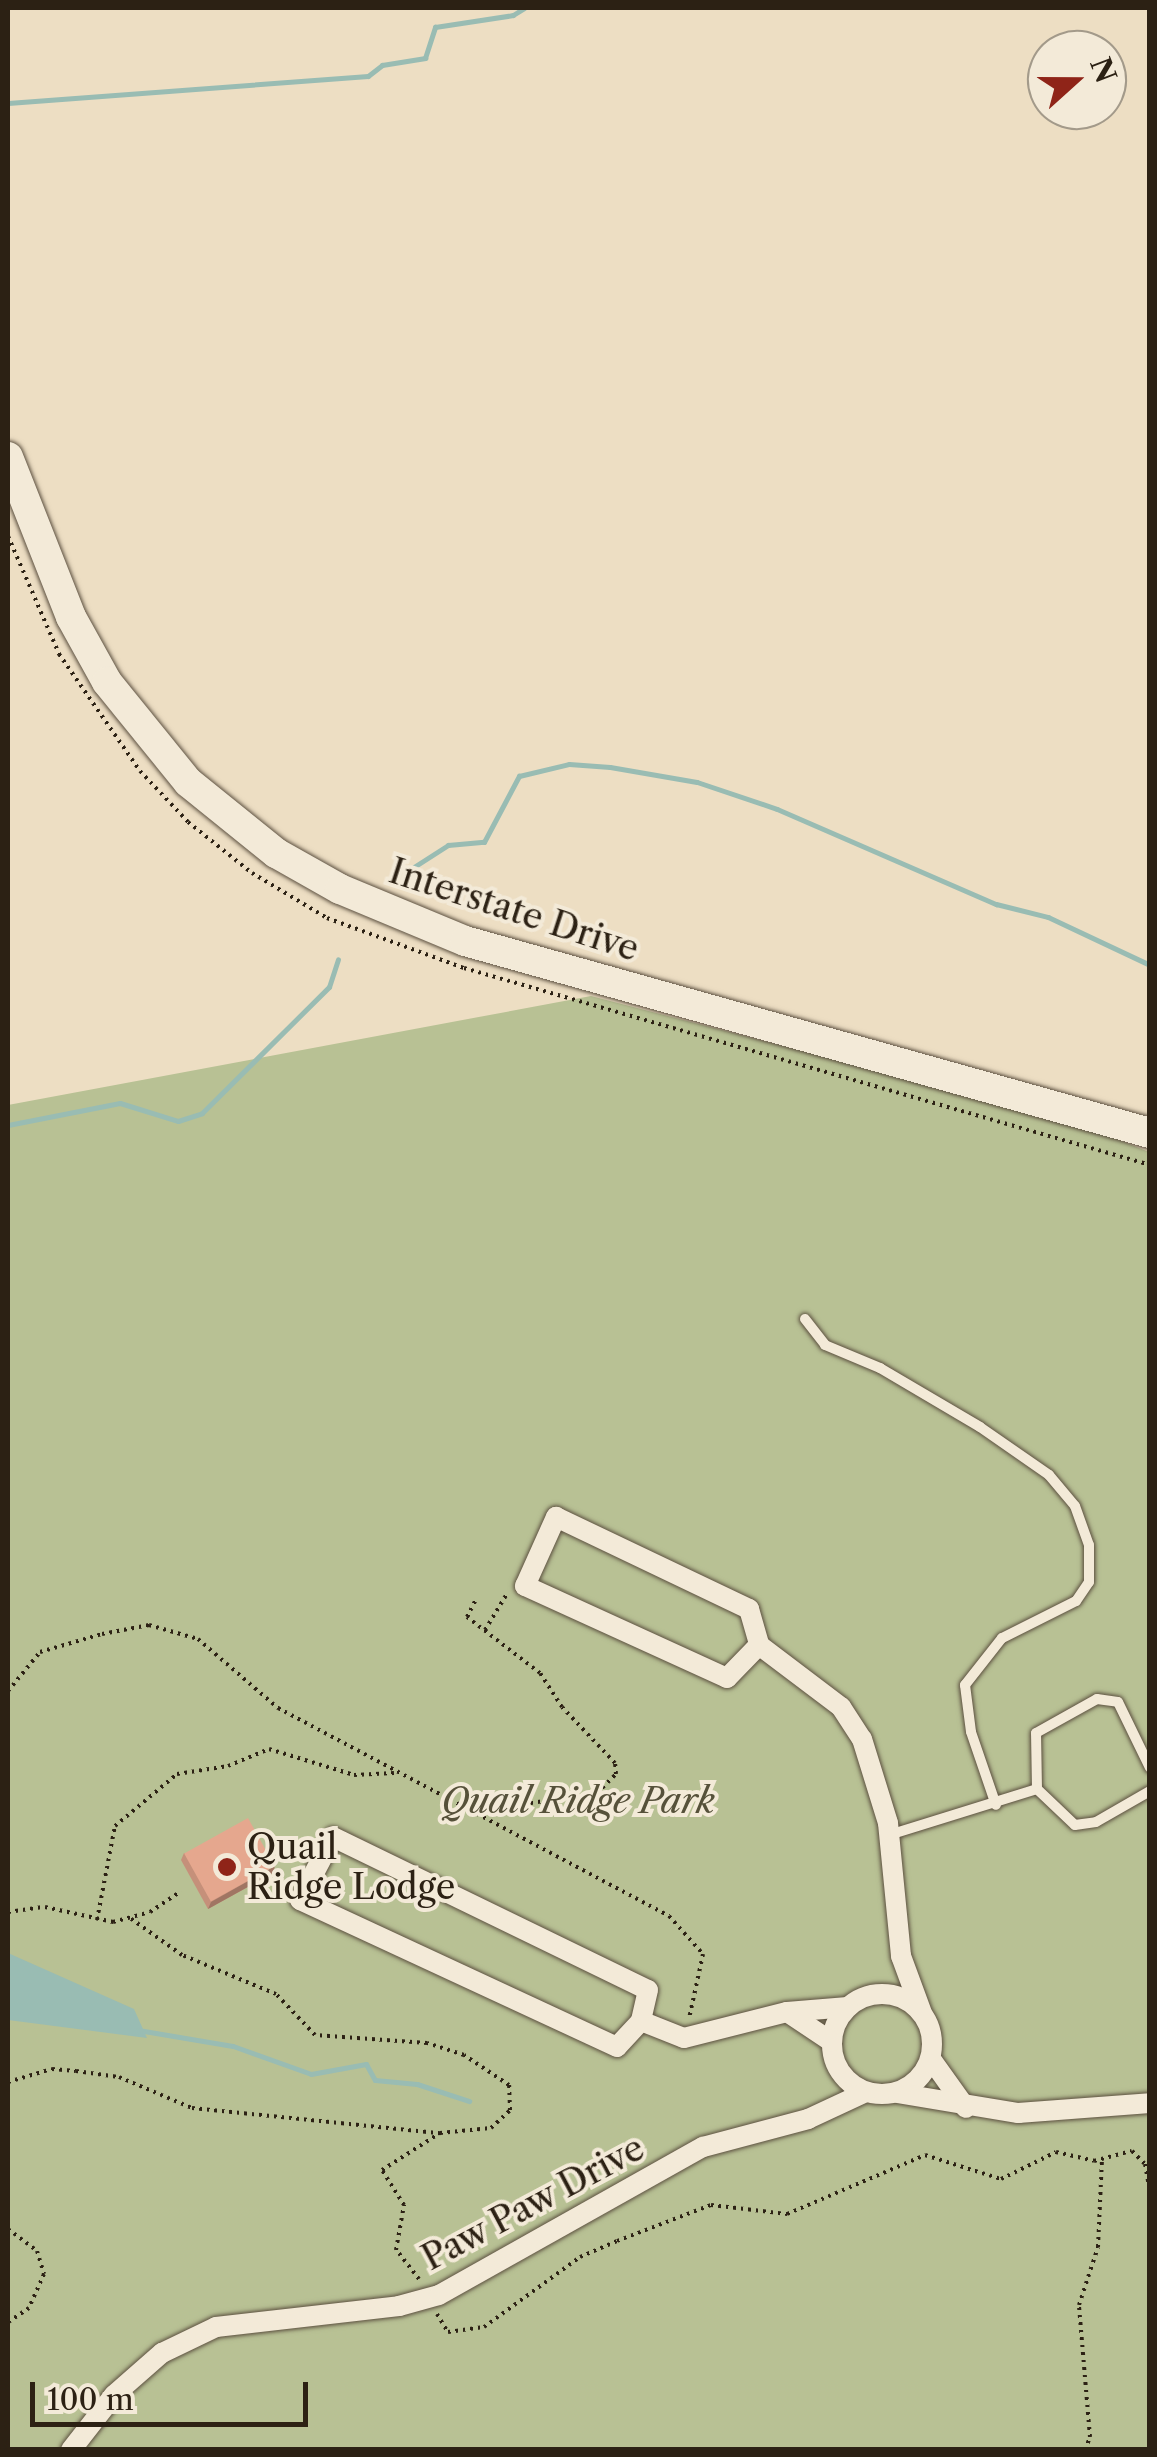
<!DOCTYPE html>
<html>
<head>
<meta charset="utf-8">
<style>
	body { margin:0 }
	#map { position:relative; width:1157px; height:2457px; overflow:hidden; background:#eddec3; font-family:"Libre Caslon Text",serif }
	div>[style] { position:absolute }
	.green>* { inset:0; background:#b8c194 }
	.water>* { inset:0; background:#99bcb3 }
	.stream>* { height:5px; margin:-2.5px; padding:0 2.5px; transform-origin:2.5px; border-radius:2.5px; background:#99bcb3 }
	.path>* { height:4px; margin-top:-2px; transform-origin:0; background:repeating-linear-gradient(90deg,#2c2114 0 2.5px,transparent 0 7.5px) }
	.roads { filter:drop-shadow(0 0 2px #5c5040) drop-shadow(0 0 2px #5c5040) }
	.service>* { height:10px; margin:-5px; padding:0 5px; transform-origin:5px; border-radius:5px; background:#f3ead8 }
	.minor>* { height:20px; margin:-10px; padding:0 10px; transform-origin:10px; border-radius:10px; background:#f3ead8 }
	.minor>.ring { margin:-10px; padding:0; box-sizing:content-box; background:none; border:20px solid #f3ead8; border-radius:50% }
	.secondary>* { height:30px; margin:-15px; padding:0 15px; transform-origin:15px; border-radius:15px; background:#f3ead8 }
	.wall>* { inset:0; background:#c5907a }
	.shaded-wall>* { inset:0; background:#a07563 }
	.building>* { inset:0; background:#e5a78e; transform-origin:0 0 }
	.dots>* { width:28px; height:28px; translate:-50% -50%; box-sizing:border-box; border:5px solid #f3ead8; border-radius:50% }
	span { translate:-50% -50%; white-space:nowrap; text-align:center; line-height:1.15; -webkit-text-stroke:8px #f3ead8; paint-order:stroke }
	.street-label { font-size:35px; color:#2c2114 }
	.park-label { font-size:35px; color:#56513a; font-style:italic }
	.poi-label { font-size:35px; color:#2c2114 }
	.left { translate:0 -50%; text-align:left }
	.frame { position:absolute; inset:0; border:10px solid #2c2114; pointer-events:none }
	.north { position:absolute; left:1027px; top:30px; width:100px; height:100px; box-sizing:border-box; background:#f3ead8; border:2px solid #a39a8a; border-radius:50%; rotate:69deg; font-size:28px; font-weight:700; line-height:40px; text-align:center; color:#2c2114 }
	.north::after { content:''; display:block; margin:auto; width:35px; height:45px; background:#8f2418; clip-path:polygon(50% 0,100% 100%,50% 72%,0 100%) }
	.scale { position:absolute; left:30px; top:2382px; width:278px; height:45px; box-sizing:border-box; border:5px solid #2c2114; border-top:0; padding-left:12px; font-size:30px; line-height:35px; white-space:nowrap; color:#2c2114; -webkit-text-stroke:8px #f3ead8; paint-order:stroke }
</style>
</head>
<body>
<div id="map">
	<div class="green">
		<div style="clip-path:polygon(591px 996px,1072px 1121px,1149px 1152px,1149px 2449px,8px 2449px,8px 1105px)"></div>
	</div>
	<div class="water">
		<div style="clip-path:polygon(8px 1953px,134px 2009px,147px 2038px,8px 2020px)"></div>
	</div>
	<div class="stream">
		<div style="left:8px;top:103px;width:361px;rotate:-4.3deg"></div>
		<div style="left:368px;top:76px;width:18px;rotate:-38deg"></div>
		<div style="left:382px;top:65px;width:44px;rotate:-9.2deg"></div>
		<div style="left:425px;top:58px;width:33px;rotate:-72deg"></div>
		<div style="left:435px;top:27px;width:79px;rotate:-8.7deg"></div>
		<div style="left:513px;top:15px;width:13px;rotate:-32deg"></div>
		<div style="left:406px;top:872px;width:50px;rotate:-32.7deg"></div>
		<div style="left:448px;top:845px;width:36px;rotate:-5deg"></div>
		<div style="left:484px;top:842px;width:75px;rotate:-62.1deg"></div>
		<div style="left:519px;top:776px;width:51px;rotate:-13.5deg"></div>
		<div style="left:569px;top:764px;width:41px;rotate:4.2deg"></div>
		<div style="left:610px;top:767px;width:88px;rotate:9.8deg"></div>
		<div style="left:697px;top:782px;width:84px;rotate:18.6deg"></div>
		<div style="left:777px;top:809px;width:239px;rotate:23.5deg"></div>
		<div style="left:996px;top:904px;width:54px;rotate:14deg"></div>
		<div style="left:1048px;top:917px;width:113px;rotate:25.2deg"></div>
		<div style="left:8px;top:1125px;width:114px;rotate:-11.1deg"></div>
		<div style="left:120px;top:1103px;width:61px;rotate:17.2deg"></div>
		<div style="left:178px;top:1121px;width:25px;rotate:-18deg"></div>
		<div style="left:202px;top:1113px;width:179px;rotate:-44.8deg"></div>
		<div style="left:329px;top:987px;width:29px;rotate:-72deg"></div>
		<div style="left:138px;top:2030px;width:96px;rotate:9.6deg"></div>
		<div style="left:233px;top:2046px;width:83px;rotate:19.7deg"></div>
		<div style="left:311px;top:2074px;width:56px;rotate:-10.3deg"></div>
		<div style="left:366px;top:2064px;width:18px;rotate:61deg"></div>
		<div style="left:375px;top:2080px;width:42px;rotate:5.4deg"></div>
		<div style="left:417px;top:2084px;width:55px;rotate:18.1deg"></div>
	</div>
	<div class="path">
		<div style="left:8px;top:536px;width:129px;rotate:66.6deg"></div>
		<div style="left:59px;top:654px;width:142px;rotate:55.3deg"></div>
		<div style="left:140px;top:771px;width:70px;rotate:46.7deg"></div>
		<div style="left:188px;top:822px;width:82px;rotate:38.6deg"></div>
		<div style="left:252px;top:873px;width:87px;rotate:31deg"></div>
		<div style="left:327px;top:918px;width:146px;rotate:20.1deg"></div>
		<div style="left:464px;top:968px;width:714px;rotate:16.02deg"></div>
		<div style="left:485px;top:1630px;width:44px;rotate:-58.8deg"></div>
		<div style="left:8px;top:1691px;width:50px;rotate:-50.6deg"></div>
		<div style="left:40px;top:1652px;width:65px;rotate:-16.2deg"></div>
		<div style="left:102px;top:1634px;width:48px;rotate:-10.8deg"></div>
		<div style="left:149px;top:1625px;width:51px;rotate:15.9deg"></div>
		<div style="left:198px;top:1639px;width:106px;rotate:40.8deg"></div>
		<div style="left:278px;top:1708px;width:443px;rotate:28deg"></div>
		<div style="left:669px;top:1916px;width:51px;rotate:48.2deg"></div>
		<div style="left:703px;top:1954px;width:66px;rotate:102.2deg"></div>
		<div style="left:471px;top:1812px;width:127px;rotate:-8.6deg"></div>
		<div style="left:597px;top:1793px;width:27px;rotate:-45deg"></div>
		<div style="left:616px;top:1774px;width:11px;rotate:-95deg"></div>
		<div style="left:615px;top:1763px;width:77px;rotate:-133.4deg"></div>
		<div style="left:562px;top:1707px;width:40px;rotate:-122.9deg"></div>
		<div style="left:540px;top:1673px;width:92px;rotate:-142.5deg"></div>
		<div style="left:467px;top:1617px;width:20px;rotate:-63deg"></div>
		<div style="left:8px;top:1912px;width:37px;rotate:-8deg"></div>
		<div style="left:45px;top:1907px;width:70px;rotate:12.4deg"></div>
		<div style="left:113px;top:1922px;width:38px;rotate:-15deg"></div>
		<div style="left:150px;top:1912px;width:37px;rotate:-34deg"></div>
		<div style="left:97px;top:1920px;width:96px;rotate:-79.2deg"></div>
		<div style="left:115px;top:1826px;width:81px;rotate:-40deg"></div>
		<div style="left:177px;top:1774px;width:52px;rotate:-8.9deg"></div>
		<div style="left:228px;top:1766px;width:44px;rotate:-22.5deg"></div>
		<div style="left:269px;top:1749px;width:89px;rotate:17deg"></div>
		<div style="left:354px;top:1775px;width:40px;rotate:-2.9deg"></div>
		<div style="left:8px;top:2082px;width:46px;rotate:-16.5deg"></div>
		<div style="left:52px;top:2069px;width:24px;rotate:5deg"></div>
		<div style="left:76px;top:2071px;width:43px;rotate:7.9deg"></div>
		<div style="left:119px;top:2077px;width:79px;rotate:23deg"></div>
		<div style="left:192px;top:2108px;width:249px;rotate:5.8deg"></div>
		<div style="left:440px;top:2133px;width:51px;rotate:-5.6deg"></div>
		<div style="left:491px;top:2128px;width:26px;rotate:-43deg"></div>
		<div style="left:510px;top:2110px;width:25px;rotate:-92deg"></div>
		<div style="left:509px;top:2085px;width:54px;rotate:-146.3deg"></div>
		<div style="left:464px;top:2055px;width:39px;rotate:-162deg"></div>
		<div style="left:427px;top:2043px;width:112px;rotate:-175.9deg"></div>
		<div style="left:315px;top:2035px;width:57px;rotate:-133.6deg"></div>
		<div style="left:276px;top:1994px;width:102px;rotate:-157.5deg"></div>
		<div style="left:182px;top:1955px;width:64px;rotate:-144.6deg"></div>
		<div style="left:8px;top:2229px;width:36px;rotate:37deg"></div>
		<div style="left:37px;top:2251px;width:24px;rotate:73deg"></div>
		<div style="left:44px;top:2274px;width:37px;rotate:114deg"></div>
		<div style="left:29px;top:2308px;width:25px;rotate:146deg"></div>
		<div style="left:419px;top:2279px;width:37px;rotate:-128deg"></div>
		<div style="left:396px;top:2250px;width:46px;rotate:-79.9deg"></div>
		<div style="left:404px;top:2205px;width:41px;rotate:-122.2deg"></div>
		<div style="left:382px;top:2170px;width:69px;rotate:-32.5deg"></div>
		<div style="left:437px;top:2314px;width:21px;rotate:59deg"></div>
		<div style="left:448px;top:2332px;width:36px;rotate:-8deg"></div>
		<div style="left:484px;top:2327px;width:119px;rotate:-36.1deg"></div>
		<div style="left:580px;top:2257px;width:40px;rotate:-23.4deg"></div>
		<div style="left:617px;top:2241px;width:101px;rotate:-21deg"></div>
		<div style="left:711px;top:2205px;width:77px;rotate:6.8deg"></div>
		<div style="left:787px;top:2214px;width:150px;rotate:-23.1deg"></div>
		<div style="left:925px;top:2155px;width:80px;rotate:17.5deg"></div>
		<div style="left:1001px;top:2179px;width:61px;rotate:-26.1deg"></div>
		<div style="left:1056px;top:2152px;width:39px;rotate:13deg"></div>
		<div style="left:1094px;top:2161px;width:39px;rotate:-15deg"></div>
		<div style="left:1132px;top:2151px;width:18px;rotate:45deg"></div>
		<div style="left:1145px;top:2164px;width:29px;rotate:80deg"></div>
		<div style="left:1085px;top:2450px;width:14px;rotate:-69deg"></div>
		<div style="left:1090px;top:2437px;width:132px;rotate:-94.8deg"></div>
		<div style="left:1079px;top:2305px;width:61px;rotate:-71.9deg"></div>
		<div style="left:1098px;top:2247px;width:88px;rotate:-87.4deg"></div>
	</div>
	<div class="roads">
		<div class="service">
			<div style="left:805px;top:1319px;width:33px;rotate:52deg"></div>
			<div style="left:825px;top:1345px;width:60px;rotate:22.7deg"></div>
			<div style="left:880px;top:1368px;width:116px;rotate:30.5deg"></div>
			<div style="left:980px;top:1427px;width:84px;rotate:34.8deg"></div>
			<div style="left:1049px;top:1475px;width:40px;rotate:50deg"></div>
			<div style="left:1075px;top:1506px;width:41px;rotate:70.3deg"></div>
			<div style="left:1089px;top:1545px;width:37px;rotate:90deg"></div>
			<div style="left:1089px;top:1582px;width:23px;rotate:124deg"></div>
			<div style="left:1076px;top:1601px;width:83px;rotate:153.4deg"></div>
			<div style="left:1002px;top:1638px;width:60px;rotate:128.2deg"></div>
			<div style="left:965px;top:1685px;width:47px;rotate:82.7deg"></div>
			<div style="left:971px;top:1732px;width:77px;rotate:71.1deg"></div>
			<div style="left:1037px;top:1789px;width:56px;rotate:-91deg"></div>
			<div style="left:1036px;top:1733px;width:70px;rotate:-29.1deg"></div>
			<div style="left:1097px;top:1699px;width:21px;rotate:8deg"></div>
			<div style="left:1118px;top:1702px;width:73px;rotate:64.1deg"></div>
			<div style="left:889px;top:1835px;width:155px;rotate:-17.3deg"></div>
			<div style="left:1037px;top:1789px;width:52px;rotate:43.5deg"></div>
			<div style="left:1075px;top:1825px;width:21px;rotate:-8deg"></div>
			<div style="left:1096px;top:1822px;width:62px;rotate:-29.9deg"></div>
		</div>
		<div class="minor">
			<div style="left:556px;top:1517px;width:214px;rotate:25.5deg"></div>
			<div style="left:749px;top:1609px;width:37px;rotate:74deg"></div>
			<div style="left:759px;top:1645px;width:46px;rotate:134.1deg"></div>
			<div style="left:727px;top:1678px;width:222px;rotate:-155.5deg"></div>
			<div style="left:525px;top:1586px;width:76px;rotate:-65.8deg"></div>
			<div style="left:759px;top:1645px;width:103px;rotate:37.1deg"></div>
			<div style="left:841px;top:1707px;width:38px;rotate:57deg"></div>
			<div style="left:862px;top:1739px;width:88px;rotate:72.8deg"></div>
			<div style="left:888px;top:1823px;width:134px;rotate:84.4deg"></div>
			<div style="left:901px;top:1956px;width:61px;rotate:69.8deg"></div>
			<div style="left:333px;top:1837px;width:350px;rotate:25.9deg"></div>
			<div style="left:648px;top:1990px;width:32px;rotate:103deg"></div>
			<div style="left:641px;top:2021px;width:35px;rotate:133deg"></div>
			<div style="left:617px;top:2047px;width:349px;rotate:-155.1deg"></div>
			<div style="left:300px;top:1900px;width:71px;rotate:-62.4deg"></div>
			<div class="ring" style="left:832px;top:1994px;width:80px;height:80px"></div>
			<div style="left:787px;top:2012px;width:54px;rotate:33.7deg"></div>
			<div style="left:641px;top:2021px;width:46px;rotate:21.6deg"></div>
			<div style="left:684px;top:2038px;width:106px;rotate:-14.2deg"></div>
			<div style="left:787px;top:2012px;width:61px;rotate:-4.7deg"></div>
			<div style="left:931px;top:2059px;width:60px;rotate:54.5deg"></div>
			<div style="left:897px;top:2093px;width:123px;rotate:9.4deg"></div>
			<div style="left:1018px;top:2113px;width:132px;rotate:-4.3deg"></div>
			<div style="left:71px;top:2450px;width:70px;rotate:-52deg"></div>
			<div style="left:114px;top:2395px;width:64px;rotate:-41.2deg"></div>
			<div style="left:162px;top:2353px;width:60px;rotate:-25.7deg"></div>
			<div style="left:216px;top:2327px;width:184px;rotate:-6.5deg"></div>
			<div style="left:399px;top:2306px;width:41px;rotate:-15.4deg"></div>
			<div style="left:439px;top:2295px;width:303px;rotate:-29.3deg"></div>
			<div style="left:703px;top:2147px;width:109px;rotate:-14.9deg"></div>
			<div style="left:808px;top:2119px;width:64px;rotate:-25deg"></div>
		</div>
		<div class="secondary">
			<div style="left:8px;top:457px;width:172px;rotate:68.5deg"></div>
			<div style="left:71px;top:617px;width:74px;rotate:61deg"></div>
			<div style="left:107px;top:682px;width:129px;rotate:51deg"></div>
			<div style="left:188px;top:782px;width:113px;rotate:38.9deg"></div>
			<div style="left:276px;top:853px;width:73px;rotate:29.4deg"></div>
			<div style="left:340px;top:889px;width:135px;rotate:22.6deg"></div>
			<div style="left:465px;top:941px;width:711px;rotate:15.66deg"></div>
		</div>
	</div>
	<div class="wall">
		<div style="clip-path:polygon(184px 1853px,273px 1873px,208px 1909px,181px 1860px)"></div>
	</div>
	<div class="shaded-wall">
		<div style="clip-path:polygon(275px 1866px,273px 1873px,208px 1909px,211px 1902px)"></div>
	</div>
	<div class="building">
		<div style="left:248px;top:1818px;width:55px;height:73px;rotate:61deg"></div>
	</div>
	<div class="dots">
		<div style="left:227px;top:1867px;background:#8f2418"></div>
	</div>
	<div class="street-label">
		<span style="left:514px;top:910px;rotate:18deg">Interstate Drive</span>
		<span style="left:533px;top:2203px;rotate:-28deg">Paw Paw Drive</span>
	</div>
	<div class="park-label">
		<span style="left:578px;top:1801px">Quail Ridge Park</span>
	</div>
	<div class="poi-label">
		<span class="left" style="left:247px;top:1867px">Quail<br>Ridge Lodge</span>
	</div>
	<div class="frame"></div>
	<div class="north">N</div>
	<div class="scale">100 m</div>
</div>
</body>
</html>
